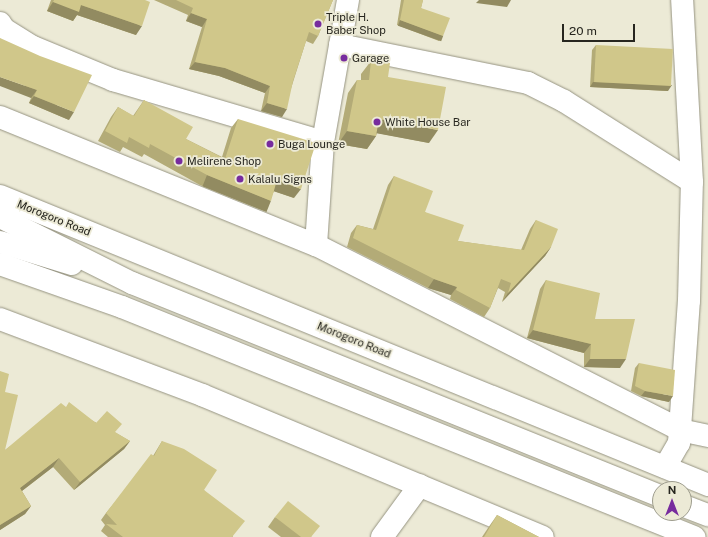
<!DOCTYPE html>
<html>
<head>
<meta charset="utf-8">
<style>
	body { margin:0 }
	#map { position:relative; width:708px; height:537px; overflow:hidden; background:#ecead6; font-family:"Public Sans",sans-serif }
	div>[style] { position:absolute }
	.roads { filter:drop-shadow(0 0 1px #969482) drop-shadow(0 0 1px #969482) }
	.minor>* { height:22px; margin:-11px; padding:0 11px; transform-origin:11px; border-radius:11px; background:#fff }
	.highway>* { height:22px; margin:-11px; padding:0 11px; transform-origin:11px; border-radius:11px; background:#fff }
	.wall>* { inset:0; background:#b3ab77 }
	.shaded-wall>* { inset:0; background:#928b61; transform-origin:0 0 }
	.building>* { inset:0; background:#d0c78a; transform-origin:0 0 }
	.dots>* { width:11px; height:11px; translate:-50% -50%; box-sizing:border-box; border:2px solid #ecead6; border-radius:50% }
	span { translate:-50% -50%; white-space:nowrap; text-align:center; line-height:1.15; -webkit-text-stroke:3.5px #ecead6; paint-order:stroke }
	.poi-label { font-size:11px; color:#27261f }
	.left { translate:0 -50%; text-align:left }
	.street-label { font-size:11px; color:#27261f }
	.north { position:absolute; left:652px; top:481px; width:40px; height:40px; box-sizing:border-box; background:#ecead6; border:1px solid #9d9c8d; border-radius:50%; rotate:0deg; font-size:11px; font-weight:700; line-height:16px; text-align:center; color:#27261f }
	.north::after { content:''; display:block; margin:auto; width:14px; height:18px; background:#772c9e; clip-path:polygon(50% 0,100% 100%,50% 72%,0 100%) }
	.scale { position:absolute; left:562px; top:24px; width:73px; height:18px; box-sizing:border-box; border:2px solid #27261f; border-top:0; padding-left:5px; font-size:12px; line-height:14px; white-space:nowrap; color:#27261f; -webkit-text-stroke:3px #ecead6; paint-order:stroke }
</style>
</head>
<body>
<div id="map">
	<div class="roads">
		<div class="minor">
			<div style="left:0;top:23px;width:7px;rotate:56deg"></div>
			<div style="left:4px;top:29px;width:34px;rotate:32deg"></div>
			<div style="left:33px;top:47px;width:87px;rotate:22.4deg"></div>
			<div style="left:113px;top:80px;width:219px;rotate:16.4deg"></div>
			<div style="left:340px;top:45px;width:192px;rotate:11.4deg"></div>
			<div style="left:528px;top:83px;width:40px;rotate:26.6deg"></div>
			<div style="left:564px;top:101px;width:151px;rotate:32.3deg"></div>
			<div style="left:0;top:117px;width:341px;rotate:22.1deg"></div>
			<div style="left:316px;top:245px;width:408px;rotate:26.9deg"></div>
			<div style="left:680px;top:430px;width:29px;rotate:12deg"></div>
			<div style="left:0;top:217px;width:148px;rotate:26.6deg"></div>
			<div style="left:132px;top:283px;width:569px;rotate:21.97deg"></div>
			<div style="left:0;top:242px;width:75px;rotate:17deg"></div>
			<div style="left:316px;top:245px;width:103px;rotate:-86.1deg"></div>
			<div style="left:323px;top:142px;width:144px;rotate:-80deg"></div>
			<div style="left:0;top:319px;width:216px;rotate:20.6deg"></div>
			<div style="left:202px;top:395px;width:369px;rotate:22.6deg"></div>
			<div style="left:665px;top:467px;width:28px;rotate:-60deg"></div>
			<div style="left:679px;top:443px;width:142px;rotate:-86deg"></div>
			<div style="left:689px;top:301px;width:119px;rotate:-88.6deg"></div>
			<div style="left:692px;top:182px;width:182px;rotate:-93.1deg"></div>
			<div style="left:684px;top:506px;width:26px;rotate:21deg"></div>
			<div style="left:382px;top:537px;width:64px;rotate:-53.8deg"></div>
		</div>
		<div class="highway">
			<div style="left:0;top:196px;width:765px;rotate:22.2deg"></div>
			<div style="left:0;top:264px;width:129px;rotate:19.4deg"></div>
			<div style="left:122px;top:307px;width:617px;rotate:21.9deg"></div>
		</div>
	</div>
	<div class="wall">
		<div style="clip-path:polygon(51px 0,145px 0,136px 35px,77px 15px,73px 21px,47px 11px)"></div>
		<div style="clip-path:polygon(154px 0,333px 0,318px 36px,313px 44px,306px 41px,282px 117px,261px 111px,265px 93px,219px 76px,189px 69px,202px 27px,186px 21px,188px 15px)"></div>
		<div style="clip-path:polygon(401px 0,423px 0,421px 8px,443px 36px,439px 41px,397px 25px)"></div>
		<div style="clip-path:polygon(0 38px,69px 120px,29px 103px,31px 98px)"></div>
		<div style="clip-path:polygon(596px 45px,668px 91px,590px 87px,592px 50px)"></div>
		<div style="clip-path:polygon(371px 61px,388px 77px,429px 143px,377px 133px,376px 136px,367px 149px,338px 144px,348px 93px,357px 80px,361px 80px,361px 74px)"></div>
		<div style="clip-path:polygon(144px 100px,186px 139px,222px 157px,231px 128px,238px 119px,294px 198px,274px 191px,265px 211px,200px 185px,144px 154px,142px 157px,123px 147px,120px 152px,98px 141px,111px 117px,118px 107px,133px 116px)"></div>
		<div style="clip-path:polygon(394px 176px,425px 212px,458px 241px,521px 250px,530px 229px,536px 220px,551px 247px,545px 256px,502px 302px,505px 292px,498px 288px,490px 308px,484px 317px,450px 299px,451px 295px,428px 288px,347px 247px,351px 233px,357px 225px,373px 229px,388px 185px)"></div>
		<div style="clip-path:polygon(546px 280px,595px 319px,620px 368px,584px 367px,584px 353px,527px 338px,540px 289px)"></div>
		<div style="clip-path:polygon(639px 363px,669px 402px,641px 396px,631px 391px,635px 368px)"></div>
		<div style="clip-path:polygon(0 371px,5px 392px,5px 450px,66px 407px,116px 433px,130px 441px,124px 449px,74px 490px,53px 467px,22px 491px,31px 506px,25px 514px,0 530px)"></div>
		<div style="clip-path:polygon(162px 441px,204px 490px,233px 537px,108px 537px,101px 531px,105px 525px,101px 520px,106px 513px,153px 456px)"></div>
		<div style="clip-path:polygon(497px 515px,539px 537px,482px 537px,488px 528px)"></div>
		<div style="clip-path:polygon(275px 517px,312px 537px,281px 537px,268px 527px)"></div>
	</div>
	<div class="shaded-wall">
		<div style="clip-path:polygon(479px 0,511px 0,507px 7px,476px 3px)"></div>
		<div style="clip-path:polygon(53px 2px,81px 5px,142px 26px,136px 35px,77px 15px,73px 21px,47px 11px)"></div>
		<div style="clip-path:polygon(191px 13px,207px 19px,202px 27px,186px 21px)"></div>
		<div style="left:400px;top:20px;width:46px;height:6px;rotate:20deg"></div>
		<div style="clip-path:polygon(195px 62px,225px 68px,270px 86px,265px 93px,219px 76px,189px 69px)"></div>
		<div style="clip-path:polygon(0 77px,37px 90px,31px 98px,0 86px)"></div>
		<div style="clip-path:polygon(593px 82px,672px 85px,668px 91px,590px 87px)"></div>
		<div style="clip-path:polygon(34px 96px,74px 112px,69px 120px,29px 103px)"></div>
		<div style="clip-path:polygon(267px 103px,287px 109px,282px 117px,261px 111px)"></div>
		<div style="clip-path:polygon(379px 119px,438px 130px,429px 143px,370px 132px)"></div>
		<div style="clip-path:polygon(347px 131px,376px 136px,367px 149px,338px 144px)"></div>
		<div style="left:207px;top:175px;width:69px;height:12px;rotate:22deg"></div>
		<div style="clip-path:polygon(277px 180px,301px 189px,294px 198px,270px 190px)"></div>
		<div style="clip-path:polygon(551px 247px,545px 256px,502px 302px,508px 293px)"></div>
		<div style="clip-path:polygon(434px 279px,457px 287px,451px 295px,428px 288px)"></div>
		<div style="clip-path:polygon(533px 330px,591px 344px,584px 353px,527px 338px)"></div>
		<div style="clip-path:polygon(590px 359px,626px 359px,620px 368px,584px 367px)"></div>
		<div style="clip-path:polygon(645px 391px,673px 396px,669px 402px,641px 396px)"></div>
		<div style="clip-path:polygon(130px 441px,124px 449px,74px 490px,80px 482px)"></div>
		<div style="clip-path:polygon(59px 458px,53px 467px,14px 497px,20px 488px)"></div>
		<div style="clip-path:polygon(31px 506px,25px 514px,0 530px,0 525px)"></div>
	</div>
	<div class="building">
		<div style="clip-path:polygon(54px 0,145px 0,150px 2px,142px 26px,81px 5px,79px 12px,53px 2px)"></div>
		<div style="clip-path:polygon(176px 0,333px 0,318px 36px,309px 32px,293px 81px,287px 109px,267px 103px,270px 86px,225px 68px,195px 62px,207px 19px,191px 13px,193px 8px)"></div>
		<div style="clip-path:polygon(404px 0,423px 0,421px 8px,450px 18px,443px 36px,400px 20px)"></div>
		<div style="clip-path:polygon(0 38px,40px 56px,92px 75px,74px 112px,34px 96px,37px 90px,0 77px)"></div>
		<div style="left:596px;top:45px;width:77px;height:37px;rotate:3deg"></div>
		<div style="clip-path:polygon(371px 61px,390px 63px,388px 77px,446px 87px,438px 130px,379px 119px,376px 136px,347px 131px,357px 80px,369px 80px)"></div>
		<div style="clip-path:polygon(144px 100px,193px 127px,186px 139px,225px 159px,238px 119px,316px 143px,301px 189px,277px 180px,271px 201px,207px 175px,150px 144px,149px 148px,129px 137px,127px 143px,105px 131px,118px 107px,134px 116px)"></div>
		<div style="clip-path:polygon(394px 176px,433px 191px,425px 212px,464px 225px,458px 241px,524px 250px,536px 220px,558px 229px,551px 247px,508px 293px,511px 283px,501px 279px,490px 308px,456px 290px,457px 287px,434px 279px,353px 238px,357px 225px,376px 230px)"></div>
		<div style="clip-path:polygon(546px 280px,600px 293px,595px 319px,635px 319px,626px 359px,590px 359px,591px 344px,533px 330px)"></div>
		<div style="clip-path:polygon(639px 363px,675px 370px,673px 396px,645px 391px,635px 386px)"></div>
		<div style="clip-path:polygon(0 371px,9px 374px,5px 392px,18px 395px,5px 450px,61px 403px,66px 407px,69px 402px,96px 423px,107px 411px,122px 424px,115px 432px,130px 441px,80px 482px,59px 458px,20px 488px,31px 506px,0 525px)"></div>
		<div style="clip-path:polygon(162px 441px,184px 449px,217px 470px,204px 490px,245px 521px,232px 537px,123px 537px,106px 524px,117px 525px,106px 513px,151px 454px,154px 456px)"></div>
		<div style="clip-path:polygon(288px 501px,320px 526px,311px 537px,301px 537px,275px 517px)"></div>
		<div style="clip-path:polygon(497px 515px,539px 537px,484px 537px)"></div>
	</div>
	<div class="dots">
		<div style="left:318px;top:24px;background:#772c9e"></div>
		<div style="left:344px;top:58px;background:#772c9e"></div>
		<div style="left:377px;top:122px;background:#772c9e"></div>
		<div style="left:270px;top:144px;background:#772c9e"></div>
		<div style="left:179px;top:161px;background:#772c9e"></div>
		<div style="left:240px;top:179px;background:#772c9e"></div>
	</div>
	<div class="poi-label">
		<span class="left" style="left:326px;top:24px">Triple H.<br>Baber Shop</span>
		<span class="left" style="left:352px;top:58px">Garage</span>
		<span class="left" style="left:385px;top:122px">White House Bar</span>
		<span class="left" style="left:278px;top:144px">Buga Lounge</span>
		<span class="left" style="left:187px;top:161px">Melirene Shop</span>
		<span class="left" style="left:248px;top:179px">Kalalu Signs</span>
	</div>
	<div class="street-label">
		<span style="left:54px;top:218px;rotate:22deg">Morogoro Road</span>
		<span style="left:354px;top:340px;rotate:22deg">Morogoro Road</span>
	</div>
	<div class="north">N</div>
	<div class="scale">20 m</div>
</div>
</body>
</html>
